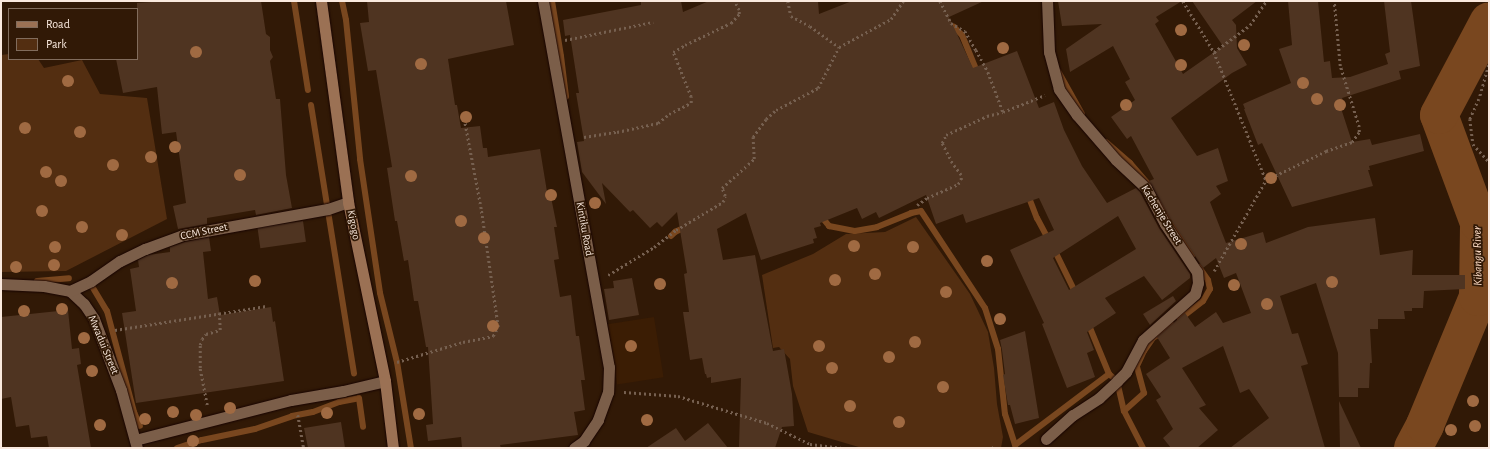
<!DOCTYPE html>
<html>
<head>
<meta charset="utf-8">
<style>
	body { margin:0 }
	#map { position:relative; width:1490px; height:449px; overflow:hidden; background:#311906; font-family:"Alegreya Sans",sans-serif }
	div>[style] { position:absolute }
	.built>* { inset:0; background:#3b1d04; transform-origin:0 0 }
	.green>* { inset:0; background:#532e11 }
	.stream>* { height:6px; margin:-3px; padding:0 3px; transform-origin:3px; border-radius:3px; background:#79471f }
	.river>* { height:38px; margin:-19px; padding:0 19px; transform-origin:19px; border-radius:19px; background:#79471f }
	.building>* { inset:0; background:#4f3421; transform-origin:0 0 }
	.path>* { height:2.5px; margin-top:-1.25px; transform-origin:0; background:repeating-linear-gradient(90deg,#766050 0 2px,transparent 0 5px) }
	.roads { filter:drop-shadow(0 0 1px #180400) drop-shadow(0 0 1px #180400) }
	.minor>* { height:11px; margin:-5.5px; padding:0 5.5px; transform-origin:5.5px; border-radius:5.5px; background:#7b5e49 }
	.secondary>* { height:11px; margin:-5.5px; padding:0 5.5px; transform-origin:5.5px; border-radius:5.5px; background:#9b7154 }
	.trees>* { width:12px; height:12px; margin:-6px; border-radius:50%; background:#a06a42 }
	span { translate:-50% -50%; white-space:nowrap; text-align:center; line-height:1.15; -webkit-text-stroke:3.5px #311906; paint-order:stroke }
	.street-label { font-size:11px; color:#fae9de }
	.water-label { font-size:12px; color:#fcdbc5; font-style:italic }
	.frame { position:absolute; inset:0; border:2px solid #fae9de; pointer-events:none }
	.legend { position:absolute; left:8px; top:8px; width:130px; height:52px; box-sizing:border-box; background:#311906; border:1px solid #816c5c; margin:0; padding:5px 7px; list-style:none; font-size:12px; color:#fae9de }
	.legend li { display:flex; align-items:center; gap:8px; height:20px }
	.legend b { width:20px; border:1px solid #816c5c }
</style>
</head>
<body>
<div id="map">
	<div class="built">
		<div style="left:654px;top:317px;width:61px;height:47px;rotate:81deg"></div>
	</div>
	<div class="green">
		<div style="clip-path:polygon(9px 54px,9px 59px,38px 59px,44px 68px,82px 60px,100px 94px,147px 98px,167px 219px,66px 271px,1px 272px,1px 55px)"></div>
		<div style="clip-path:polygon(916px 217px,970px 294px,988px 332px,994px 368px,997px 404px,1003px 437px,1001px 448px,862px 448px,808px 432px,793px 386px,790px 359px,779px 347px,773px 348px,762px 275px,813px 254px,846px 234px,885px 232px)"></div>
	</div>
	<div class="stream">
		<div style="left:294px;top:1px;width:90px;rotate:81.1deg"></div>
		<div style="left:342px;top:1px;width:19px;rotate:78deg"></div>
		<div style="left:346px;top:20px;width:140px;rotate:84.2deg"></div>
		<div style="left:360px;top:159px;width:135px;rotate:81.5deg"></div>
		<div style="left:380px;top:293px;width:71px;rotate:76.2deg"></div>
		<div style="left:397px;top:362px;width:87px;rotate:80.8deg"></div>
		<div style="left:552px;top:1px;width:56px;rotate:80.7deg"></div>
		<div style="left:561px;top:56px;width:41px;rotate:83deg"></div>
		<div style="left:947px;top:24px;width:8px;rotate:23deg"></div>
		<div style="left:954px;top:27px;width:11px;rotate:45deg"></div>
		<div style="left:962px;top:35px;width:42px;rotate:67.7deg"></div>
		<div style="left:1058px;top:71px;width:49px;rotate:60.8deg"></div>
		<div style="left:311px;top:105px;width:272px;rotate:80.9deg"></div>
		<div style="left:1106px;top:142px;width:32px;rotate:41deg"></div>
		<div style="left:1130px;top:163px;width:30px;rotate:49deg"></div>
		<div style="left:1028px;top:195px;width:25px;rotate:69deg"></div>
		<div style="left:1037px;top:218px;width:26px;rotate:62deg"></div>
		<div style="left:1160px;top:203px;width:27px;rotate:62deg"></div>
		<div style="left:1173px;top:227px;width:16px;rotate:50deg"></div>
		<div style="left:1183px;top:239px;width:19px;rotate:62deg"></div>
		<div style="left:821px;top:216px;width:13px;rotate:51deg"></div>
		<div style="left:829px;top:226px;width:26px;rotate:11deg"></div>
		<div style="left:855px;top:231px;width:22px;rotate:-10deg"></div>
		<div style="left:877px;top:227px;width:37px;rotate:-22deg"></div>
		<div style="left:911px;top:213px;width:10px;rotate:-11deg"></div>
		<div style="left:921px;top:211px;width:116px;rotate:56.6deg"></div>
		<div style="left:985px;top:308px;width:43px;rotate:72.4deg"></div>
		<div style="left:998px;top:349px;width:65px;rotate:83.9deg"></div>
		<div style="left:1005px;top:414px;width:33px;rotate:72deg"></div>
		<div style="left:1015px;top:445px;width:118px;rotate:-37.1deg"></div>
		<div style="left:671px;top:236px;width:6px;rotate:-45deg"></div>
		<div style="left:675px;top:232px;width:14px;rotate:-25deg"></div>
		<div style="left:1054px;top:249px;width:50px;rotate:63.9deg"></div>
		<div style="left:37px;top:281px;width:32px;rotate:-5deg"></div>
		<div style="left:93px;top:288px;width:27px;rotate:59deg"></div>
		<div style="left:107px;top:311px;width:105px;rotate:75deg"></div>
		<div style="left:134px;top:412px;width:15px;rotate:67deg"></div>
		<div style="left:1180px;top:319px;width:29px;rotate:-38deg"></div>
		<div style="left:1203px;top:301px;width:14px;rotate:-60deg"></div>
		<div style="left:1210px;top:289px;width:9px;rotate:-103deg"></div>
		<div style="left:1208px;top:280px;width:16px;rotate:-125deg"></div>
		<div style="left:1088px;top:323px;width:55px;rotate:67.6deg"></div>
		<div style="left:1109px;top:374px;width:11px;rotate:41deg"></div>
		<div style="left:1117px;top:381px;width:31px;rotate:77deg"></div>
		<div style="left:1124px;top:411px;width:42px;rotate:62.8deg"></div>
		<div style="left:1124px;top:411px;width:27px;rotate:-42deg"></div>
		<div style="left:1144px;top:393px;width:28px;rotate:-105deg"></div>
		<div style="left:1137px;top:366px;width:17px;rotate:-65deg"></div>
		<div style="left:1144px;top:351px;width:16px;rotate:-55deg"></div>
		<div style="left:1153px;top:338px;width:23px;rotate:-34deg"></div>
		<div style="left:177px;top:448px;width:26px;rotate:-18deg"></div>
		<div style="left:202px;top:440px;width:54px;rotate:-11.7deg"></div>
		<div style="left:255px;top:429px;width:39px;rotate:-19deg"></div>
		<div style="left:292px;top:416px;width:21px;rotate:-11deg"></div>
		<div style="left:313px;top:412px;width:28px;rotate:-21deg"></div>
		<div style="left:339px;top:402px;width:20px;rotate:-11deg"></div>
		<div style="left:359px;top:398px;width:29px;rotate:82deg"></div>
	</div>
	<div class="river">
		<div style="left:1413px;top:448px;width:26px;rotate:-62deg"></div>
		<div style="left:1425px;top:425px;width:139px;rotate:-67.5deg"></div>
		<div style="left:1478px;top:297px;width:74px;rotate:-89.2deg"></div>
		<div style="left:1479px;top:223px;width:115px;rotate:-110.3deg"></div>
		<div style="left:1439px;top:115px;width:106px;rotate:-62deg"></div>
	</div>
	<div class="building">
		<div style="clip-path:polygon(166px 1px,261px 1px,266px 34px,270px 37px,270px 50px,273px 57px,270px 61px,276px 99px,280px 99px,286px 175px,292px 208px,256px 215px,255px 210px,207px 218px,207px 224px,178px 229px,173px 206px,186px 203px,176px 132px,162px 134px,157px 87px,123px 93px,116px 59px,137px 59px,137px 3px)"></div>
		<div style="clip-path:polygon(367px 1px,506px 1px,514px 45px,448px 59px,455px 105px,457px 105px,461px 128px,480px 126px,483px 148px,487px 148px,488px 157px,540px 149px,548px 198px,551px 197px,557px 227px,554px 227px,559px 259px,554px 260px,560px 297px,571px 295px,576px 336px,579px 336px,585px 380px,581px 380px,585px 410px,574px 412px,578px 435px,500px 445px,501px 448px,462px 448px,461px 437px,428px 441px,426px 425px,433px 424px,428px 347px,426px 347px,418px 301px,414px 301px,408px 260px,404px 261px,397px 221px,395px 221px,387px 168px,392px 167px,376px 70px,368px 71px,360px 23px,369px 22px)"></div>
		<div style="clip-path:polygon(evenodd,641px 1px,681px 1px,683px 12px,709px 1px,818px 1px,819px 14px,852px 1px,984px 1px,949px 17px,973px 68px,1017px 51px,1039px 108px,1054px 102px,1064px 130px,1082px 166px,1107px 203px,1136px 188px,1140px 192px,1159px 228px,1190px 274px,1190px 278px,1162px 300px,1144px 276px,1105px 298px,1116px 313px,1087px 332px,1094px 350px,1087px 353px,1095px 377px,1067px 388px,1042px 324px,1044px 323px,1010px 250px,1054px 230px,1039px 198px,966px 223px,963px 214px,936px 224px,926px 195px,879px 218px,876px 212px,862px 219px,857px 208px,820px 223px,821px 226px,814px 228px,817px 238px,813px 239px,814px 243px,761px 260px,746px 213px,717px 229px,723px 260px,755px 255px,773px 351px,784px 349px,792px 394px,794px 426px,782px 427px,775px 448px,739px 448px,741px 378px,711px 383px,711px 377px,707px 378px,706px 374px,705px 374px,702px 358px,690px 360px,683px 312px,689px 312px,684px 274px,687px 273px,677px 212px,662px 227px,657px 222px,650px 228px,633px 210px,630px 212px,602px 183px,606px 204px,582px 172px,577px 142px,584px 141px,576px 93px,579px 93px,570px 35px,565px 36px,563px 20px,641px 5px,641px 1px,1118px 216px,1136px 249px,1069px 290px,1053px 258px,1118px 216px)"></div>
		<div style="clip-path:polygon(1058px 1px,1182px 1px,1156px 17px,1159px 21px,1155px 24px,1183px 74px,1223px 46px,1192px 1px,1257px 1px,1232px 20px,1236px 25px,1237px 48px,1247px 65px,1232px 73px,1171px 118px,1197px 156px,1218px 148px,1228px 181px,1216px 186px,1221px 194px,1210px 202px,1226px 243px,1263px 232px,1266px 243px,1308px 227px,1375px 218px,1380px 255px,1413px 250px,1412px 275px,1465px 275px,1465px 289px,1424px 291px,1423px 308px,1412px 308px,1412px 311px,1404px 311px,1405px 319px,1378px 319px,1378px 329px,1370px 329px,1372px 363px,1370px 363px,1369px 388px,1358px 388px,1358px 397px,1339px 397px,1338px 353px,1316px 283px,1280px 296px,1292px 334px,1298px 333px,1308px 364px,1301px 366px,1325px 448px,1230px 448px,1269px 418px,1249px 389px,1240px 393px,1223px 346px,1182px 368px,1206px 405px,1199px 408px,1218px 430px,1197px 448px,1171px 448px,1163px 438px,1173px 429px,1156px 400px,1161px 397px,1146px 374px,1170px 358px,1157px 337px,1185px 313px,1195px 327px,1216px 312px,1223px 323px,1251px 313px,1236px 273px,1224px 278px,1216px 258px,1203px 268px,1171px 220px,1149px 181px,1154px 179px,1131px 136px,1127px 139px,1111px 117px,1135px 100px,1125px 82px,1130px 79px,1113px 46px,1070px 72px,1066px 49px,1102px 24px,1062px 26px)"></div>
		<div style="clip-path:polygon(1288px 1px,1318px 1px,1324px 62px,1330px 61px,1332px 78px,1350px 77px,1388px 64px,1385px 54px,1390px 52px,1384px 1px,1411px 1px,1420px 66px,1399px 71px,1401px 79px,1342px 98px,1343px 101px,1339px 102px,1352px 142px,1370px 139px,1372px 145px,1420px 134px,1424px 151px,1369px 166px,1370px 170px,1368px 170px,1373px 186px,1292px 207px,1262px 143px,1258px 145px,1244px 109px,1245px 109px,1243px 104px,1291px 83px,1279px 49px,1292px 45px)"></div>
		<div style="left:303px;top:221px;width:21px;height:46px;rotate:82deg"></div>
		<div style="clip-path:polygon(209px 237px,211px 251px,203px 252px,208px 299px,217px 297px,220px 315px,271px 307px,273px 322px,275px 321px,284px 381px,136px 403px,122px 313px,136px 311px,130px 269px,139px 267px,138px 260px,148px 255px,170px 252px,170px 247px,185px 242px)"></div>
		<div style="clip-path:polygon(632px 278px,639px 315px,609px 320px,604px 289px,614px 288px,613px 281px)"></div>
		<div style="clip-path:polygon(1173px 296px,1176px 301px,1150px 325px,1143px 314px)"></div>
		<div style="clip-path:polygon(68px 310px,72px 349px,79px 348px,81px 364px,77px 365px,91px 448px,49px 448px,47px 436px,31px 438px,29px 425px,16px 427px,11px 397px,1px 399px,1px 317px)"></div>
		<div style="clip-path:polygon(1025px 331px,1039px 418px,1015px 424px,1010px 405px,1008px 405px,1003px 375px,1005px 374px,1002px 350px,1000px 340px)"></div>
		<div style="clip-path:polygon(1339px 401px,1361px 448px,1340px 448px)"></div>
		<div style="clip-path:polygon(341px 422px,345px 448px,308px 448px,304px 428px)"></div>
		<div style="clip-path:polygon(708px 423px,728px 448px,646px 448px,676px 428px,685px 441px)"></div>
	</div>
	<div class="path">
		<div style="left:788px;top:1px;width:15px;rotate:79deg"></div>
		<div style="left:791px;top:16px;width:21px;rotate:28deg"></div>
		<div style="left:810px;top:26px;width:36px;rotate:36deg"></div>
		<div style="left:940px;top:1px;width:25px;rotate:63deg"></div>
		<div style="left:951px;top:23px;width:16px;rotate:30deg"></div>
		<div style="left:965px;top:31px;width:22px;rotate:60deg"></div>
		<div style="left:976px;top:50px;width:25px;rotate:61deg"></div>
		<div style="left:988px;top:72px;width:43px;rotate:69.4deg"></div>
		<div style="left:1183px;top:1px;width:60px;rotate:58.7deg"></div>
		<div style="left:1214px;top:52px;width:138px;rotate:67.9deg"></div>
		<div style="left:1266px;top:180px;width:67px;rotate:-25.8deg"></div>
		<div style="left:1326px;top:151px;width:28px;rotate:-19deg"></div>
		<div style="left:1352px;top:142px;width:12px;rotate:-55deg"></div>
		<div style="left:1359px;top:132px;width:5px;rotate:-90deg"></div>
		<div style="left:1359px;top:127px;width:64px;rotate:-107.3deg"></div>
		<div style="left:1340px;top:66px;width:65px;rotate:-95.3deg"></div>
		<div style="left:565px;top:40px;width:90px;rotate:-11.6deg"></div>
		<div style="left:1214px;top:52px;width:45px;rotate:-36.9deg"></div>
		<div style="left:1250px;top:25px;width:29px;rotate:-56deg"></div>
		<div style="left:1489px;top:65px;width:35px;rotate:106deg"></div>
		<div style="left:1479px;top:99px;width:22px;rotate:114deg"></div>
		<div style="left:1470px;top:119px;width:25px;rotate:83deg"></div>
		<div style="left:1473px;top:144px;width:24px;rotate:48deg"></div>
		<div style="left:584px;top:137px;width:33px;rotate:-9deg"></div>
		<div style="left:617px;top:132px;width:42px;rotate:-12.4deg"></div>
		<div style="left:658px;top:123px;width:14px;rotate:-39deg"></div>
		<div style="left:669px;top:114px;width:25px;rotate:-27deg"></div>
		<div style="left:691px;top:103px;width:6px;rotate:-90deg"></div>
		<div style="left:691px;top:97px;width:48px;rotate:-111.8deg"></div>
		<div style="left:673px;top:52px;width:14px;rotate:-30deg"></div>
		<div style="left:685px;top:45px;width:51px;rotate:-25.6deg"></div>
		<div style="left:731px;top:23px;width:12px;rotate:-48deg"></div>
		<div style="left:739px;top:14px;width:4px;rotate:-90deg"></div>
		<div style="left:739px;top:10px;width:10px;rotate:-119deg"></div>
		<div style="left:917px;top:205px;width:12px;rotate:-35deg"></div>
		<div style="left:927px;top:198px;width:34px;rotate:-24deg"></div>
		<div style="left:958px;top:184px;width:5px;rotate:-53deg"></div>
		<div style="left:961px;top:180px;width:5px;rotate:-90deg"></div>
		<div style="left:961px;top:175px;width:15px;rotate:-127deg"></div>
		<div style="left:952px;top:163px;width:22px;rotate:-117deg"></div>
		<div style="left:942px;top:143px;width:9px;rotate:-63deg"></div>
		<div style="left:946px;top:135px;width:45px;rotate:-24.9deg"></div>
		<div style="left:987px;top:116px;width:16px;rotate:-14deg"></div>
		<div style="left:1003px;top:112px;width:45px;rotate:-22deg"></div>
		<div style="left:1214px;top:271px;width:105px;rotate:-60.3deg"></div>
		<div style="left:608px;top:275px;width:54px;rotate:-31.3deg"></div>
		<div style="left:654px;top:247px;width:28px;rotate:-38deg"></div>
		<div style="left:676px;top:230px;width:55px;rotate:-30.8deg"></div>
		<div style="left:723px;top:202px;width:6px;rotate:-72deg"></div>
		<div style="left:725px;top:196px;width:9px;rotate:-111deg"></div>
		<div style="left:722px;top:188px;width:43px;rotate:-42.2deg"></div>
		<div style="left:754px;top:159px;width:22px;rotate:-93deg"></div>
		<div style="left:753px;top:137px;width:22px;rotate:-54deg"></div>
		<div style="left:766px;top:119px;width:13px;rotate:-42deg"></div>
		<div style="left:776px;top:110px;width:47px;rotate:-27.6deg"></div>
		<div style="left:818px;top:88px;width:46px;rotate:-62.9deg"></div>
		<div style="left:839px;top:47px;width:59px;rotate:-28.3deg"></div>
		<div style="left:891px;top:19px;width:22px;rotate:-56deg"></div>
		<div style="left:115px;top:330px;width:153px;rotate:-9deg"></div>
		<div style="left:397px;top:362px;width:69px;rotate:-16.9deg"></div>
		<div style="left:463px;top:342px;width:31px;rotate:-11deg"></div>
		<div style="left:493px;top:336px;width:10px;rotate:-61deg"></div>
		<div style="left:498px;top:327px;width:119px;rotate:-98.2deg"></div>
		<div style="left:481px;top:209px;width:97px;rotate:-100.7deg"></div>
		<div style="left:624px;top:392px;width:54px;rotate:4.2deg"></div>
		<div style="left:678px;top:396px;width:93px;rotate:16.9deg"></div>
		<div style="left:767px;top:423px;width:48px;rotate:26deg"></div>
		<div style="left:810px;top:444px;width:31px;rotate:7deg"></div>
		<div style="left:207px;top:405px;width:38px;rotate:-101deg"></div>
		<div style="left:200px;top:368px;width:23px;rotate:-90deg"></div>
		<div style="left:200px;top:345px;width:6px;rotate:-72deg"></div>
		<div style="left:202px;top:339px;width:6px;rotate:-51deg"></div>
		<div style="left:206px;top:334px;width:15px;rotate:-16deg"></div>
		<div style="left:220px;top:330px;width:17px;rotate:-93deg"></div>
		<div style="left:298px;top:415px;width:34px;rotate:80deg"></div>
		<div style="left:992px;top:448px;width:4px;rotate:-34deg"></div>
	</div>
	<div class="roads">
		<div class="minor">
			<div style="left:543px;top:1px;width:372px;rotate:79.8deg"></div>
			<div style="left:609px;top:367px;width:25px;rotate:92deg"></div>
			<div style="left:608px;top:392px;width:30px;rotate:110deg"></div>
			<div style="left:598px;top:420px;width:25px;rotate:124deg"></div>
			<div style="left:584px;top:441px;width:12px;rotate:145deg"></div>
			<div style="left:1px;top:284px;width:43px;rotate:2.7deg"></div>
			<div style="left:44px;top:286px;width:26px;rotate:11deg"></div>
			<div style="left:70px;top:291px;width:19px;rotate:43deg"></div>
			<div style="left:84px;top:304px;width:18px;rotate:56deg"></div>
			<div style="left:94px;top:319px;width:76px;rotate:69.2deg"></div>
			<div style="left:121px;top:390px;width:60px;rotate:74.6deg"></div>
			<div style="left:70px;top:291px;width:23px;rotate:-25deg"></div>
			<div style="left:91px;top:281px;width:35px;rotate:-35deg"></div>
			<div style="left:120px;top:261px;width:28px;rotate:-26deg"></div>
			<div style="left:145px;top:249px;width:40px;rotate:-20.2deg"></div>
			<div style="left:183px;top:235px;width:147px;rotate:-10.2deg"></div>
			<div style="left:328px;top:209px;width:21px;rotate:-19deg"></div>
			<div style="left:1046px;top:439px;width:36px;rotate:-42deg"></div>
			<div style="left:1073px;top:415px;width:31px;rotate:-33deg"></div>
			<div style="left:1099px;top:398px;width:25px;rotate:-43deg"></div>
			<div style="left:1117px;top:381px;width:13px;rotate:-45deg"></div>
			<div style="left:1126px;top:372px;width:36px;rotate:-62deg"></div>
			<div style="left:1143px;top:340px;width:69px;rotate:-41.5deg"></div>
			<div style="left:1195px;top:294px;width:11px;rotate:-75deg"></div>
			<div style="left:1198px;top:283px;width:11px;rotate:-95deg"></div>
			<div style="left:1197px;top:272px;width:58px;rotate:-123.7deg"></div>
			<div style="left:1165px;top:224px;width:41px;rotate:-117.8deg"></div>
			<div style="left:1146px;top:188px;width:41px;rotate:-137deg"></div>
			<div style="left:1116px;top:160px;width:60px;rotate:-130.9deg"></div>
			<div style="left:1077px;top:115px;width:32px;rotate:-125deg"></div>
			<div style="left:1059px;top:89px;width:38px;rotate:-105deg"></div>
			<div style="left:1049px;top:52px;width:51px;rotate:-92.2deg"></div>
			<div style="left:135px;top:440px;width:161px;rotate:-14.4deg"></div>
			<div style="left:291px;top:400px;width:53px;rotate:-9.8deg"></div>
			<div style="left:343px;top:391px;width:43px;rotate:-13.4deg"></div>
		</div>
		<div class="secondary">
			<div style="left:321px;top:1px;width:203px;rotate:82.3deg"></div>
			<div style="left:348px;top:202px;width:183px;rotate:78.3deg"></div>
			<div style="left:385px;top:381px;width:67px;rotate:83.2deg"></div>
		</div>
	</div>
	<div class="trees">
		<div style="left:1181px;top:30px"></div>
		<div style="left:1244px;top:45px"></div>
		<div style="left:1003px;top:48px"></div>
		<div style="left:196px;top:52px"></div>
		<div style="left:421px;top:64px"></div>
		<div style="left:1181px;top:65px"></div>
		<div style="left:68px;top:81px"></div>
		<div style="left:1303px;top:83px"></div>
		<div style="left:1317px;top:99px"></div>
		<div style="left:1126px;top:105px"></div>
		<div style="left:1340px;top:105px"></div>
		<div style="left:466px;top:117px"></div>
		<div style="left:25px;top:128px"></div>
		<div style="left:80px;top:132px"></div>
		<div style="left:175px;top:147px"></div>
		<div style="left:151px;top:157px"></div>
		<div style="left:113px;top:165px"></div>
		<div style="left:46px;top:172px"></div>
		<div style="left:240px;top:175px"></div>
		<div style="left:411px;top:176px"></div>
		<div style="left:1271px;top:178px"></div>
		<div style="left:61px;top:181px"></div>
		<div style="left:551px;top:195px"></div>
		<div style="left:595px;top:203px"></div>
		<div style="left:42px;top:211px"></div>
		<div style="left:461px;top:221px"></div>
		<div style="left:82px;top:227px"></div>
		<div style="left:122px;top:235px"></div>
		<div style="left:484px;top:238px"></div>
		<div style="left:1241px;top:244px"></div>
		<div style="left:854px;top:246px"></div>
		<div style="left:55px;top:247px"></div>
		<div style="left:913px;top:247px"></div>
		<div style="left:987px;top:261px"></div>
		<div style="left:54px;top:265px"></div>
		<div style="left:16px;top:267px"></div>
		<div style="left:875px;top:274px"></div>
		<div style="left:835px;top:280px"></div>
		<div style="left:255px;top:281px"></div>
		<div style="left:1332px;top:282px"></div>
		<div style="left:172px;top:283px"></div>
		<div style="left:660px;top:284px"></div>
		<div style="left:1234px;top:285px"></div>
		<div style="left:946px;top:292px"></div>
		<div style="left:1267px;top:304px"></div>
		<div style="left:62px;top:309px"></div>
		<div style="left:24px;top:311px"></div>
		<div style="left:1000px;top:319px"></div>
		<div style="left:493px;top:326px"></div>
		<div style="left:84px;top:338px"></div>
		<div style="left:915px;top:342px"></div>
		<div style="left:631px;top:346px"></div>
		<div style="left:819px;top:346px"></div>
		<div style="left:889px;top:357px"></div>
		<div style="left:832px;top:368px"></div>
		<div style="left:92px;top:371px"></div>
		<div style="left:943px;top:387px"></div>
		<div style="left:1473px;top:401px"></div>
		<div style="left:850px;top:406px"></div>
		<div style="left:230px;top:408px"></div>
		<div style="left:173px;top:412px"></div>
		<div style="left:327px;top:413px"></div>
		<div style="left:419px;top:414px"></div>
		<div style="left:196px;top:415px"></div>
		<div style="left:145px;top:419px"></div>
		<div style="left:647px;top:420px"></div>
		<div style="left:899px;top:422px"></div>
		<div style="left:100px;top:425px"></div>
		<div style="left:1475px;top:426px"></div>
		<div style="left:1451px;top:430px"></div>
		<div style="left:193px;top:441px"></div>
	</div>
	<div class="street-label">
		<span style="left:1161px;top:215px;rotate:58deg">Kachenje Street</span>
		<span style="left:353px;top:225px;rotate:79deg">Kigogo</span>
		<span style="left:584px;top:229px;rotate:80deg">Kintiku Road</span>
		<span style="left:204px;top:232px;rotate:-12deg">CCM Street</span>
		<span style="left:103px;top:345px;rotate:67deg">Mwadui Street</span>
	</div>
	<div class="water-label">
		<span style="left:1478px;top:256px;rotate:-91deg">Kibangu River</span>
	</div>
	<div class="frame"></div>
	<ul class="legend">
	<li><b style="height:5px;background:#9b7154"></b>Road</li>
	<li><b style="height:11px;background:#532e11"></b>Park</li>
	</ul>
</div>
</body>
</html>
